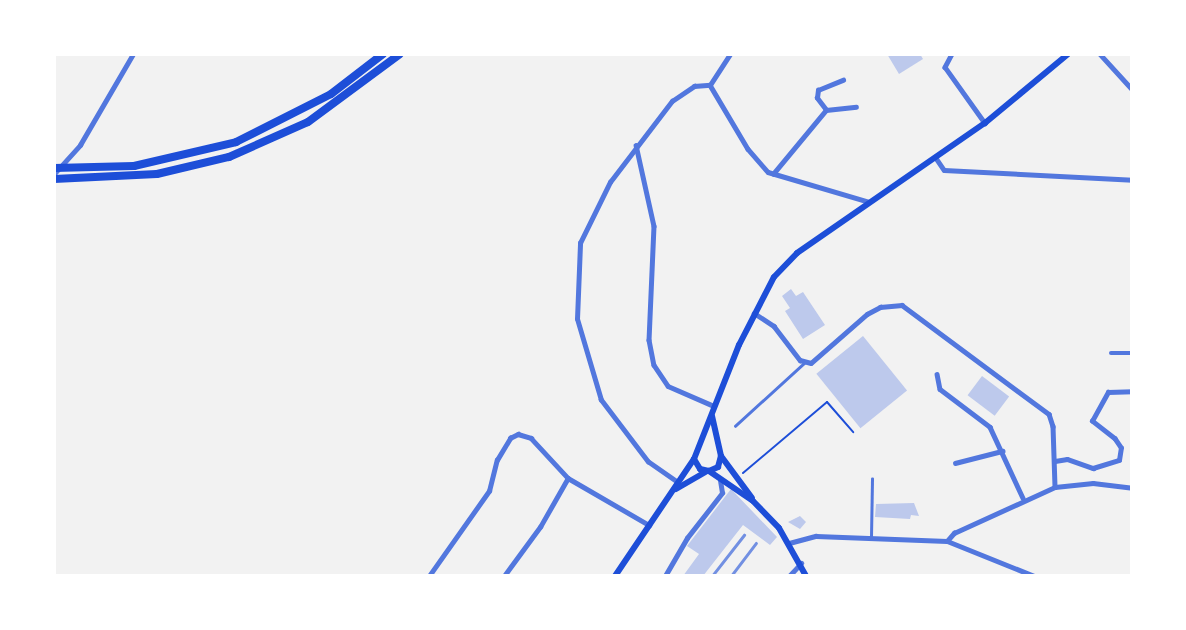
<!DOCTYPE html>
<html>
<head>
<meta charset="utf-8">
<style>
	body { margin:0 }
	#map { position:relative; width:1186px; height:630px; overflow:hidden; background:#f2f2f2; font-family:Mulish,sans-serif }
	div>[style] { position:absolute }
	.building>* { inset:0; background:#bdc9ec; transform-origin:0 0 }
	.path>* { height:2px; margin:-1px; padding:0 1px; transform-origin:1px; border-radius:1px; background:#1d4ed8 }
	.service>* { height:2.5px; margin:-1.25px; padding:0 1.25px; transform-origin:1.25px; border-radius:1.25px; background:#5277de }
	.minor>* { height:4.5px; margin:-2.25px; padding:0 2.25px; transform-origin:2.25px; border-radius:2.25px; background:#5277de }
	.tertiary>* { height:5px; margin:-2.5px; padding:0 2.5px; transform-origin:2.5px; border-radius:2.5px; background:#5277de }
	.secondary>* { height:6px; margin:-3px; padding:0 3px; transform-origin:3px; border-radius:3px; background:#1d4ed8 }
	.trunk>* { height:8px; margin:-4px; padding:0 4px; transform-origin:4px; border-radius:4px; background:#1d4ed8 }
	.rail>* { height:2.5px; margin:-1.25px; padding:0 1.25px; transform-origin:1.25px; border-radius:1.25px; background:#7290e2 }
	span { translate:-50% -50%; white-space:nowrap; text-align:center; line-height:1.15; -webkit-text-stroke:7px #fff; paint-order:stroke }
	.frame { position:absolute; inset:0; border:56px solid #fff; pointer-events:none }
</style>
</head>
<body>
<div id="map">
	<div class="building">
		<div style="clip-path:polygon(887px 54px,920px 54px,923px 59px,899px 74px)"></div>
		<div style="clip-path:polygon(791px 289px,796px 296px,803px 292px,825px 325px,803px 339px,785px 311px,790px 308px,782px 296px)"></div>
		<div style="left:863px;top:336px;width:70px;height:60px;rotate:51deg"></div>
		<div style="left:982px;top:376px;width:34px;height:24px;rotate:37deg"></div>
		<div style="clip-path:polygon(731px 489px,777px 537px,770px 545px,743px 525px,703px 576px,683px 576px,699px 554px,687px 546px)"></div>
		<div style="clip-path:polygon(914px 503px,919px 516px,911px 515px,910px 519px,875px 517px,876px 504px)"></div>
		<div style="clip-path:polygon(800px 516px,806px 522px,800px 529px,788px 522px)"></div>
	</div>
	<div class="path">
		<div style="left:743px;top:473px;width:110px;rotate:-40.2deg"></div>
		<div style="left:827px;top:402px;width:40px;rotate:49deg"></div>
	</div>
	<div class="service">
		<div style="left:735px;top:426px;width:95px;rotate:-42.4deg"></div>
		<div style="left:871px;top:537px;width:58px;rotate:-89deg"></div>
	</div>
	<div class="minor">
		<div style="left:952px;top:54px;width:15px;rotate:118deg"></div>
		<div style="left:945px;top:67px;width:69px;rotate:54.5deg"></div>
		<div style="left:1100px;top:54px;width:47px;rotate:47.6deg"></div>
		<div style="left:710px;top:85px;width:37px;rotate:-57deg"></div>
		<div style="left:826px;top:110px;width:15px;rotate:-127deg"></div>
		<div style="left:817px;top:98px;width:8px;rotate:-83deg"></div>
		<div style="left:818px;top:90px;width:27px;rotate:-22deg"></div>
		<div style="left:636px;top:145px;width:83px;rotate:77.5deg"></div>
		<div style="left:654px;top:226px;width:114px;rotate:92.5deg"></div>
		<div style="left:649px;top:340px;width:25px;rotate:79deg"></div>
		<div style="left:654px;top:365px;width:25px;rotate:56deg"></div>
		<div style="left:668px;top:386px;width:50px;rotate:23.5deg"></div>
		<div style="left:936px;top:158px;width:14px;rotate:56deg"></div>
		<div style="left:944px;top:170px;width:188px;rotate:3deg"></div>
		<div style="left:54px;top:174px;width:39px;rotate:-48deg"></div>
		<div style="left:80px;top:145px;width:105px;rotate:-59.8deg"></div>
		<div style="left:773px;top:174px;width:83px;rotate:-50.4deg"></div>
		<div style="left:826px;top:110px;width:30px;rotate:-6deg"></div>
		<div style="left:754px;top:313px;width:24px;rotate:33deg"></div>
		<div style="left:774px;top:326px;width:43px;rotate:52.6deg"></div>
		<div style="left:800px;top:360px;width:11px;rotate:15deg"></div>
		<div style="left:811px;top:363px;width:74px;rotate:-41.2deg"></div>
		<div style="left:867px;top:314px;width:15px;rotate:-28deg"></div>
		<div style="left:880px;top:307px;width:22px;rotate:-5deg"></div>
		<div style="left:902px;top:305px;width:183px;rotate:36.6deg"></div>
		<div style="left:1049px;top:414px;width:13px;rotate:72deg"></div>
		<div style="left:1053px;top:426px;width:61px;rotate:88.1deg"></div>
		<div style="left:1111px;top:353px;width:21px"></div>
		<div style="left:937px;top:374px;width:15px;rotate:79deg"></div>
		<div style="left:940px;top:389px;width:63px;rotate:37.2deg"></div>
		<div style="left:990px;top:427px;width:78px;rotate:65.1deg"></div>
		<div style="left:1055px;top:461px;width:12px;rotate:-9deg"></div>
		<div style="left:1067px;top:459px;width:28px;rotate:19deg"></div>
		<div style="left:1093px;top:468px;width:27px;rotate:-17deg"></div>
		<div style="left:1119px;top:460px;width:12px;rotate:-81deg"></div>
		<div style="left:1121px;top:448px;width:11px;rotate:-124deg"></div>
		<div style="left:1115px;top:439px;width:29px;rotate:-142deg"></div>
		<div style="left:1092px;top:421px;width:33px;rotate:-61deg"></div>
		<div style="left:1108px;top:392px;width:24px;rotate:-2deg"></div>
		<div style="left:955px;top:463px;width:49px;rotate:-14.3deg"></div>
		<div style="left:677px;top:482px;width:35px;rotate:-145deg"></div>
		<div style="left:648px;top:462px;width:78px;rotate:-127.2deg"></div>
		<div style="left:601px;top:400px;width:84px;rotate:-106.5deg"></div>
		<div style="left:577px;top:319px;width:76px;rotate:-87.7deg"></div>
		<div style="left:580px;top:243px;width:68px;rotate:-63.8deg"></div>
		<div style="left:610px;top:182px;width:102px;rotate:-52.6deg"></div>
		<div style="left:672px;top:101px;width:27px;rotate:-34deg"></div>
		<div style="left:694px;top:86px;width:16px;rotate:-4deg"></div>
		<div style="left:710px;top:85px;width:74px;rotate:59.3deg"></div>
		<div style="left:748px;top:149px;width:30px;rotate:49deg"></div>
		<div style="left:768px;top:172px;width:105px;rotate:16.5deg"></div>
		<div style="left:947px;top:541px;width:11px;rotate:-49deg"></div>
		<div style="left:954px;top:533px;width:111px;rotate:-24.5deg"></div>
		<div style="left:1055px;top:487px;width:38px;rotate:-6deg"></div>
		<div style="left:1093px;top:483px;width:39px;rotate:7deg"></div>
		<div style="left:429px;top:576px;width:104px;rotate:-54.8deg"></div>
		<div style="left:489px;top:491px;width:32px;rotate:-76deg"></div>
		<div style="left:497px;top:460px;width:26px;rotate:-59deg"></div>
		<div style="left:510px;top:438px;width:9px;rotate:-27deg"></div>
		<div style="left:518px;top:434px;width:14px;rotate:17deg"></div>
		<div style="left:531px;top:438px;width:54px;rotate:47.2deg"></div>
		<div style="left:568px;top:478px;width:94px;rotate:30.1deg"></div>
		<div style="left:504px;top:576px;width:61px;rotate:-53.7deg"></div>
		<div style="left:540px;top:527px;width:56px;rotate:-60.3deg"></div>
		<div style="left:665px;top:576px;width:44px;rotate:-59.9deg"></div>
		<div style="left:687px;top:538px;width:57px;rotate:-52.1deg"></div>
		<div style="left:722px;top:493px;width:13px;rotate:-99deg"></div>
	</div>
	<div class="tertiary">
		<div style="left:789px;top:543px;width:28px;rotate:-15deg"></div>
		<div style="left:816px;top:536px;width:131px;rotate:2.2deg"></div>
		<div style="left:947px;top:541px;width:94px;rotate:21.9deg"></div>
		<div style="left:789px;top:576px;width:18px;rotate:-47deg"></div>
	</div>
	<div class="secondary">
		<div style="left:712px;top:416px;width:41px;rotate:77.3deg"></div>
		<div style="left:721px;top:456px;width:52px;rotate:53.6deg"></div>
		<div style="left:694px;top:459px;width:12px;rotate:59deg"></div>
		<div style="left:700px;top:469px;width:9px;rotate:13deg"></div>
		<div style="left:709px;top:471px;width:10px;rotate:-24deg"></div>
		<div style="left:718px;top:467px;width:11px;rotate:-75deg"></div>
		<div style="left:709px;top:471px;width:53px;rotate:34.3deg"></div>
		<div style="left:753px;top:501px;width:37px;rotate:46deg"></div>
		<div style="left:779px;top:528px;width:55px;rotate:60.6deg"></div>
		<div style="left:676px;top:489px;width:34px;rotate:-30deg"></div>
		<div style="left:615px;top:576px;width:141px;rotate:-56deg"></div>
		<div style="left:694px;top:459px;width:123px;rotate:-68.5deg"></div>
		<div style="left:739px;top:345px;width:76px;rotate:-62.8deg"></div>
		<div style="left:774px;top:277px;width:33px;rotate:-46deg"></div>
		<div style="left:797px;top:253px;width:229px;rotate:-34.7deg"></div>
		<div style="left:985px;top:123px;width:108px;rotate:-39.7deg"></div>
	</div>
	<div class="trunk">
		<div style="left:54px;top:168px;width:80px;rotate:-1.4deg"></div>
		<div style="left:134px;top:166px;width:105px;rotate:-13.2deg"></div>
		<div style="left:236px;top:142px;width:106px;rotate:-26.8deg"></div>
		<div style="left:331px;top:94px;width:66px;rotate:-37.6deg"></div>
		<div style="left:54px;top:179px;width:103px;rotate:-2.8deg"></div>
		<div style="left:157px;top:174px;width:74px;rotate:-13.3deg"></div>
		<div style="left:229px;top:157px;width:86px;rotate:-23.9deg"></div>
		<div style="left:308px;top:122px;width:114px;rotate:-36.5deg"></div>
	</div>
	<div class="rail">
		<div style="left:712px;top:576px;width:52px;rotate:-52deg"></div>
		<div style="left:731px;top:576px;width:41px;rotate:-52.9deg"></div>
	</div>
	<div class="frame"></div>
</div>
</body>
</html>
